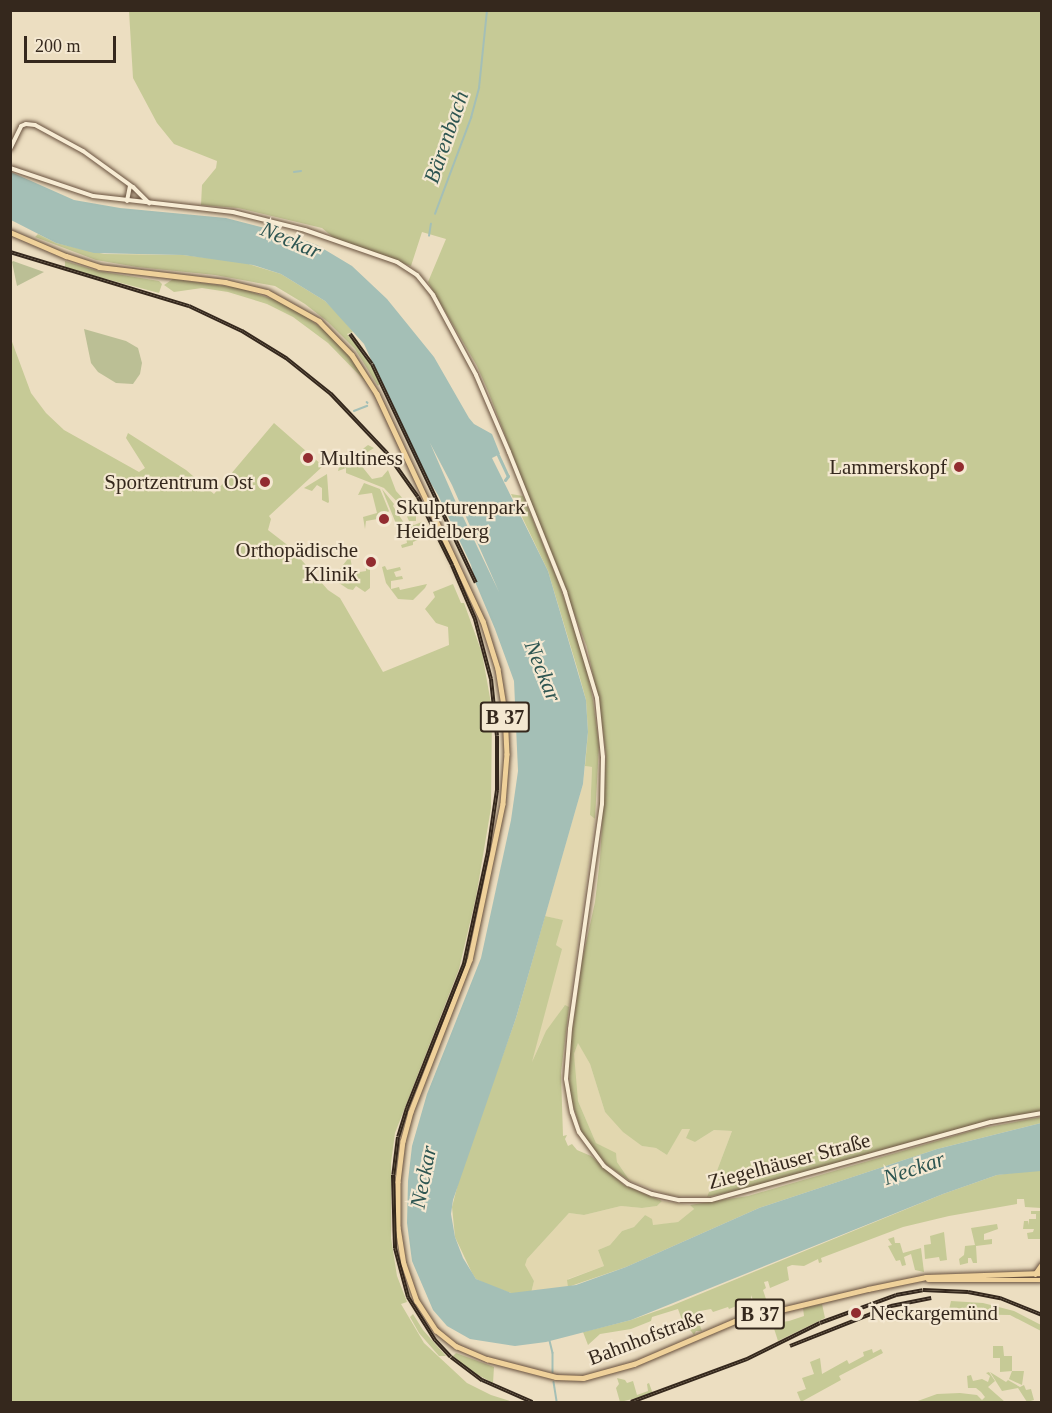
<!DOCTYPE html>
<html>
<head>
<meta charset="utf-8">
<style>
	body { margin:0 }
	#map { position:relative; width:1052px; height:1413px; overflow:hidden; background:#ecdec1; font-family:Georgia,serif }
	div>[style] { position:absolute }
	.farmland>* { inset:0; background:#e2d7af }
	.green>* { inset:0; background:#c6ca96 }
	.cemetery>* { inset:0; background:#bbbf95 }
	.water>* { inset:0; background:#a4bfb6 }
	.stream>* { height:1.5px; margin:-0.75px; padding:0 0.75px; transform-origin:0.75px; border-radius:0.75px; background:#a4bfb6 }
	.canal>* { height:3px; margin:-1.5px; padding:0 1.5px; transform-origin:1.5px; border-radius:1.5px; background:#a4bfb6 }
	.roads { filter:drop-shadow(0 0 2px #67503d) drop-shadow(0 0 2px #67503d) }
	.secondary>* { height:4px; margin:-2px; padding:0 2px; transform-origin:2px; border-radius:2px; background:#f7ecd4 }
	.primary>* { height:4.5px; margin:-2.25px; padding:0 2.25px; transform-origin:2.25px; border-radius:2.25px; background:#efd19a }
	.rail>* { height:4px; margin-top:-2px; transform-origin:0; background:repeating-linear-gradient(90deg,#f4e8d1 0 4.5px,#35281d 0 9px); box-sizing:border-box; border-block:2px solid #35281d }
	.dots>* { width:16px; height:16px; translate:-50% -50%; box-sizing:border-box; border:3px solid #f4e8d1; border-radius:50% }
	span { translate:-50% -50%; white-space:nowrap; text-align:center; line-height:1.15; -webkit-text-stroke:4.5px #f4e8d1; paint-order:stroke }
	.shield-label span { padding:2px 4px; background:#f4e8d1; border:2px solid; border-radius:4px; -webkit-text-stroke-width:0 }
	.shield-label { font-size:20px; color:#35281d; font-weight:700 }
	.poi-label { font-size:21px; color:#35281d }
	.left { translate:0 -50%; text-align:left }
	.right { translate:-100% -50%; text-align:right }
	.street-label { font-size:21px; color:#35281d }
	.water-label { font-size:22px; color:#2d5551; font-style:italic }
	.frame { position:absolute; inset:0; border:12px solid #35281d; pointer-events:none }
	.scale { position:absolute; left:24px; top:36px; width:92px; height:27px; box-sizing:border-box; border:3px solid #35281d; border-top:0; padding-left:8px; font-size:18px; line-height:21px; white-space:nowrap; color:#35281d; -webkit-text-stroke:4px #f4e8d1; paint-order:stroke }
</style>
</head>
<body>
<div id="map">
	<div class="farmland">
		<div style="clip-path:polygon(585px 766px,592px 767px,590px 815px,595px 819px,569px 1007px,564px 1006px,540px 1043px,530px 1068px,561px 949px,556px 945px,562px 920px,545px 916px,583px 784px)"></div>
		<div style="clip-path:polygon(578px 1042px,590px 1064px,605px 1112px,642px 1146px,656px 1148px,667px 1155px,681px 1129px,691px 1129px,695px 1142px,714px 1130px,732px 1131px,707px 1197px,672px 1196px,630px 1181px,617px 1162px,616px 1154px,596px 1143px,578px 1101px,575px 1086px,574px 1054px)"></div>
		<div style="clip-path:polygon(662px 1201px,690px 1205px,694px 1209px,678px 1222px,665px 1224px,653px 1225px,645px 1215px,634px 1227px,622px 1231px,610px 1245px,598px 1250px,604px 1266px,568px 1279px,568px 1287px,531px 1293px,534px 1281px,524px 1265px,527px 1259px,569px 1213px,584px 1215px,621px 1206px,642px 1208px,657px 1206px)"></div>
	</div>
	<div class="green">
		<div style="clip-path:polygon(129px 11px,1041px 11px,1041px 1112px,992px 1120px,874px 1152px,805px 1176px,707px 1197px,732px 1131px,714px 1130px,695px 1142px,686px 1138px,690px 1129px,682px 1129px,667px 1155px,656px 1148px,642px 1146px,623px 1132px,605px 1112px,590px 1064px,578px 1043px,574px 1054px,578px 1101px,596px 1143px,616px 1153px,617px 1162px,630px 1181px,607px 1165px,593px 1149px,582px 1133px,570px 1096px,569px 1056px,582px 961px,595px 902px,600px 859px,606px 755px,600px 708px,587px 647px,488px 391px,477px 366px,428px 282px,446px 239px,422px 232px,411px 266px,340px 243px,322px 228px,238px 208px,201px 205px,202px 185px,216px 168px,217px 161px,174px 144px,157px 123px,133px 78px)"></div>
		<div style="clip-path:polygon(38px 234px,56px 243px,104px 254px,183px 255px,242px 262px,281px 274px,325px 301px,342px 318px,353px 332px,347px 334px,369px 361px,380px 383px,378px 386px,355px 349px,328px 322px,305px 304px,275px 286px,215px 275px,137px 267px,96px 260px,35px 237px)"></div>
		<div style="clip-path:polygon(65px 261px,98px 271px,159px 281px,162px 284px,159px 293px,65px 268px)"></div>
		<div style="clip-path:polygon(173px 279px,239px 288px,279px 301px,307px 317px,329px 334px,350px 356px,367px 383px,328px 343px,293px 317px,267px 304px,228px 292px,202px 288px,174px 292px,164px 285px)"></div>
		<div style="clip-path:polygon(11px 339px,31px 393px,46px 413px,64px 430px,139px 472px,145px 468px,126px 438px,128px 433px,186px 470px,214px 494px,274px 423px,323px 466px,269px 516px,271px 519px,268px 530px,290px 547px,328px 590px,340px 598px,383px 672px,449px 645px,448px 627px,436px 623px,425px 609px,435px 597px,433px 592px,453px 584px,461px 603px,464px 603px,482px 653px,492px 709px,491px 808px,476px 897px,459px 969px,395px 1133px,391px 1163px,391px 1238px,397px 1276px,407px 1302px,401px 1304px,424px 1343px,467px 1383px,491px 1395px,513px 1402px,11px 1402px)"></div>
		<div style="clip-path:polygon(368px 445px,374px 448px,356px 459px,372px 479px,382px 477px,388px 470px,396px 491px,416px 513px,416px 521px,409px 521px,403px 508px,384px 488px,346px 473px,346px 468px,338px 471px,339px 467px)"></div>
		<div style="clip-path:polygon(327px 474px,329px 502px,328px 503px,322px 500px,322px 488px,317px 485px,312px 491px,304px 488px)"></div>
		<div style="clip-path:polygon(364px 483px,380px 489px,389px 511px,383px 518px,366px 521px,365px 529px,363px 517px,377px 513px,372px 493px,358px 495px)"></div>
		<div style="clip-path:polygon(382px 489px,394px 504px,393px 506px,404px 523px,414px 525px,422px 522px,425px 527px,420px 539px,413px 542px,413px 545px,402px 548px,401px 545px,407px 543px,406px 537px,412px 536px,410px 527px,402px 525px,399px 531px)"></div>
		<div style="clip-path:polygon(511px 494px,523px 496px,558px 581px,584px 658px,593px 700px,599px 745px,595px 819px,590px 815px,592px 767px,585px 766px,588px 732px,586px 700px,578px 671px,548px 571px)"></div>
		<div style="clip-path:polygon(350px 556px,353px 573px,366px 571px,366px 567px,370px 569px,370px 588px,365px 592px,356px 586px,353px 590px,348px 589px,336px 581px,342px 571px,340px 569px)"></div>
		<div style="clip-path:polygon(385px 566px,387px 570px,400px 567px,401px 570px,394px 572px,396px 577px,402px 576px,403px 579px,391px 581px,391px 589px,399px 587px,400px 590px,427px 584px,425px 588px,413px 600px,398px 599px,386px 583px,382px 567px)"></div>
		<div style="clip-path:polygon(545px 916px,563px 920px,556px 945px,562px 949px,532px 1062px,546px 1031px,565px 1005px,569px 1007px,561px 1073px,563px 1136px,567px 1135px,565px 1139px,568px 1146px,572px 1144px,577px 1150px,591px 1156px,624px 1185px,662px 1201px,657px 1206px,642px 1208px,621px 1206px,584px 1215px,569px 1213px,527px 1259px,525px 1265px,534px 1281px,531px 1293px,511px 1293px,490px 1286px,476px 1279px,472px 1273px,455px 1237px,452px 1207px,462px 1168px,516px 1018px)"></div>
		<div style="clip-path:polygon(1041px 1117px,1041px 1123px,937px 1149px,759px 1208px,626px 1267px,568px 1287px,567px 1280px,604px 1266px,598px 1250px,610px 1245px,622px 1231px,634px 1227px,645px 1215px,652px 1219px,653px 1225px,678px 1222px,694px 1209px,690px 1205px,748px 1196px,978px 1129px)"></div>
		<div style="clip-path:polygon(1024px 1171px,1041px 1171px,1041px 1208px,1025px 1207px,1024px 1199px,1017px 1199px,1017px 1204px,949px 1216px,903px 1227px,821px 1258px,822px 1262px,819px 1263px,818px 1259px,804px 1266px,792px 1265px,787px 1267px,789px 1280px,770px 1288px,768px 1281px,764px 1282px,766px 1288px,763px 1290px,766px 1299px,753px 1300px,751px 1295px,751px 1302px,741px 1305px,742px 1308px,739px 1305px,729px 1309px,728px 1307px,713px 1312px,711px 1309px,700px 1311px,696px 1316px,702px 1331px,696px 1331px,694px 1335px,688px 1327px,685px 1328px,678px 1309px,652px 1317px,651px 1321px,631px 1329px,600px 1334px,588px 1345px,583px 1332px,631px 1320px,671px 1306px,943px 1194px,997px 1175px)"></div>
		<div style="clip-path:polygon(1031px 1211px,1041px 1211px,1041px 1239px,1028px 1239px,1027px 1233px,1033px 1232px,1034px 1229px,1023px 1229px,1024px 1221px,1028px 1221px,1029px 1225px,1029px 1219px,1036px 1219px,1036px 1214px,1031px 1214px)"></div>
		<div style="clip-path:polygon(997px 1224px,998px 1229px,984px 1234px,984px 1240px,992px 1239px,992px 1244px,976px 1246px,977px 1263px,973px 1263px,971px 1258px,968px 1258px,968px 1263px,960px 1265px,959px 1259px,964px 1255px,965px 1246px,975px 1245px,971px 1228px)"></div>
		<div style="clip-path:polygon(944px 1232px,947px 1260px,940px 1261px,939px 1257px,925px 1259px,924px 1245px,931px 1244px,930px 1236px)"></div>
		<div style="clip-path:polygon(894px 1237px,895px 1243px,900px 1243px,903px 1253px,921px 1248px,924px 1272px,915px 1270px,911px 1254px,904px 1257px,906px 1265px,902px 1266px,900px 1260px,896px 1261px,888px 1246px,892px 1245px,888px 1239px)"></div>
		<div style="clip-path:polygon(951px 1301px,983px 1303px,1014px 1311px,1041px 1325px,1041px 1331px,1010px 1315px,948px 1314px)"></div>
		<div style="clip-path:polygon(822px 1304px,825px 1318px,778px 1341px,770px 1316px,776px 1314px,777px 1317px,773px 1319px,774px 1323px,789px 1321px,804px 1316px,803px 1308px)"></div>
		<div style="clip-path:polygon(413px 1314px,423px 1330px,446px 1356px,439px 1356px,419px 1333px,410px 1317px)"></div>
		<div style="clip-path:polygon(993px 1346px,1003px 1346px,1004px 1356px,1012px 1356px,1012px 1371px,1024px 1371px,1022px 1385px,1009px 1379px,1012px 1371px,1000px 1372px,1000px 1358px,993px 1358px)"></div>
		<div style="clip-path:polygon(872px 1349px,873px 1353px,881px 1349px,883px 1353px,839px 1376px,841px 1380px,801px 1402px,797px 1392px,806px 1389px,802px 1378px,814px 1374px,810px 1362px,820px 1358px,822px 1374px,847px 1360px,849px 1364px,864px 1356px,863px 1352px)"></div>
		<div style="clip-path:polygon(456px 1353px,494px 1367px,493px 1383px,469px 1370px,453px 1356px)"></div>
		<div style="clip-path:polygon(989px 1372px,995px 1381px,988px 1387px,1005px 1402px,915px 1402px,937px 1394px,960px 1393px,977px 1395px,982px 1400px,985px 1397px,981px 1392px,976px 1388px,968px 1388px,967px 1376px,971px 1375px,973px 1381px,982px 1379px,988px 1382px,990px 1376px,986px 1373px)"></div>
		<div style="clip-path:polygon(990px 1372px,1006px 1382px,1008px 1380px,1020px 1387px,1024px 1385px,1026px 1390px,1031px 1389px,1034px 1400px,1027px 1402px,1018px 1388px,1002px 1391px)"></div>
		<div style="clip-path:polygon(617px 1378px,625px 1380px,627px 1383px,633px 1381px,637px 1395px,648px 1391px,647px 1384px,649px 1383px,653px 1394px,620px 1402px,616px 1388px,619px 1384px)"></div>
	</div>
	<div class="cemetery">
		<div style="clip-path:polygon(12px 262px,13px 261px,44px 272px,17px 286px)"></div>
		<div style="clip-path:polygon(84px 329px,126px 341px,138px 348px,142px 363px,140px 374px,133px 384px,116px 383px,98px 372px,91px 363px)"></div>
	</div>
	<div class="water">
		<div style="clip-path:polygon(evenodd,11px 172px,74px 200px,120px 208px,226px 218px,281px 232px,317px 245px,352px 266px,387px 299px,434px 357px,469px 418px,474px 424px,492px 434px,500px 454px,492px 458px,548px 571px,586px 700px,588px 732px,583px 784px,516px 1018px,453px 1200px,451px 1214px,455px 1237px,463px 1258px,476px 1279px,511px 1293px,576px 1285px,626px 1267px,759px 1208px,937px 1149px,1041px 1123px,1041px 1171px,997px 1175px,943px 1194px,631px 1320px,546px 1342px,515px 1346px,470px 1339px,447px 1326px,433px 1310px,412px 1261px,407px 1223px,408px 1181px,412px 1146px,427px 1094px,481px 958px,511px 820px,518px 771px,514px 681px,495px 629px,476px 584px,471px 565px,438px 495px,417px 461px,364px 344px,325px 301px,281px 274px,253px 265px,183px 255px,94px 253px,56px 243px,11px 220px,11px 172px,430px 443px,452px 485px,499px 592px,454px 498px,430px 443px)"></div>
	</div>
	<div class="stream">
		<div style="left:294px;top:172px;width:7px;rotate:-8deg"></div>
		<div style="left:435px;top:214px;width:103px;rotate:-69.4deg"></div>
		<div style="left:471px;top:118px;width:31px;rotate:-75deg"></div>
		<div style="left:479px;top:88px;width:78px;rotate:-84.1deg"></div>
		<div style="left:429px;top:236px;width:12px;rotate:-81deg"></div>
		<div style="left:367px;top:402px;width:1px;rotate:45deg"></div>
		<div style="left:354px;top:411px;width:14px;rotate:-21deg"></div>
		<div style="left:550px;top:1341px;width:12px;rotate:76deg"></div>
		<div style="left:553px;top:1353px;width:19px;rotate:90deg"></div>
		<div style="left:554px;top:1382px;width:20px;rotate:81deg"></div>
	</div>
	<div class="canal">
		<div style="left:498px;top:455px;width:23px;rotate:65deg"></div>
		<div style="left:508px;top:476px;width:5px;rotate:127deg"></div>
	</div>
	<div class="roads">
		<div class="secondary">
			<div style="left:10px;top:149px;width:25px;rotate:-64deg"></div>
			<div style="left:21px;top:126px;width:5px;rotate:-22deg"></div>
			<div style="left:26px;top:124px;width:9px;rotate:6deg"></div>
			<div style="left:35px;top:125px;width:55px;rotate:28.4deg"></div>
			<div style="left:83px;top:151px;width:62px;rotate:35.8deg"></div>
			<div style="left:133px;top:187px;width:23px;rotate:45deg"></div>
			<div style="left:10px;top:168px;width:88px;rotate:18.6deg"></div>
			<div style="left:93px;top:196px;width:141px;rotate:6.5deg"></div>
			<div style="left:233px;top:212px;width:74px;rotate:14deg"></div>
			<div style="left:305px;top:230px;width:97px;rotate:19.2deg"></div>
			<div style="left:397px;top:262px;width:24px;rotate:33deg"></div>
			<div style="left:417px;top:275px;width:26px;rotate:51deg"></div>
			<div style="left:433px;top:295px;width:91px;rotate:61.7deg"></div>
			<div style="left:476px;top:375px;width:84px;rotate:66.8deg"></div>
			<div style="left:509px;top:452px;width:151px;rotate:68.2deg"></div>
			<div style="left:565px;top:592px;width:111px;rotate:73.2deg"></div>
			<div style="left:597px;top:698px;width:59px;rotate:84.2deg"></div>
			<div style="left:603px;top:757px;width:47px;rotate:91.2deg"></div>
			<div style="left:602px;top:804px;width:227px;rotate:98.1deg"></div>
			<div style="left:570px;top:1029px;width:50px;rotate:94.6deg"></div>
			<div style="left:566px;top:1079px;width:34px;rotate:80deg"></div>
			<div style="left:572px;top:1112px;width:21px;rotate:71deg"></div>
			<div style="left:579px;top:1132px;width:42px;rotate:53.7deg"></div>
			<div style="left:604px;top:1166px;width:30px;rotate:37deg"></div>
			<div style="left:628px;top:1184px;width:26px;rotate:23deg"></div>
			<div style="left:652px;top:1194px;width:28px;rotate:13deg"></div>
			<div style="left:679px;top:1200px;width:32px"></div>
			<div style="left:711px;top:1200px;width:291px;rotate:-15.6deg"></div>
			<div style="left:991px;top:1122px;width:52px;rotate:-10deg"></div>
			<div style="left:127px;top:201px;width:15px;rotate:-79deg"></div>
		</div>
		<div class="primary">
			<div style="left:10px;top:232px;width:61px;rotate:23.2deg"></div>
			<div style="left:66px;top:256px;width:35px;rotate:18deg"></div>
			<div style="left:99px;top:267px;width:127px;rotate:6.8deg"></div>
			<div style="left:225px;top:282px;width:43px;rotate:13.4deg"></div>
			<div style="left:267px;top:292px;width:60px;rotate:29.1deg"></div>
			<div style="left:319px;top:321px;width:47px;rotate:45.9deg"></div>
			<div style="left:352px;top:355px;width:46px;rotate:57.3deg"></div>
			<div style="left:377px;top:394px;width:251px;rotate:65deg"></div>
			<div style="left:483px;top:621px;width:50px;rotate:72.6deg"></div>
			<div style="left:498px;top:669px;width:44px;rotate:80.8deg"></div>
			<div style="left:505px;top:712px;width:42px;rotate:87.3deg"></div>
			<div style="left:507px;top:754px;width:50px;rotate:94.6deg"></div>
			<div style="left:503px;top:804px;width:159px;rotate:101.9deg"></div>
			<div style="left:470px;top:960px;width:163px;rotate:111.2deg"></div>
			<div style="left:411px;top:1112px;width:30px;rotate:105deg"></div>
			<div style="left:403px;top:1141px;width:41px;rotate:97deg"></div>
			<div style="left:398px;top:1182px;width:45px;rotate:90deg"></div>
			<div style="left:398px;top:1227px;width:37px;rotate:81deg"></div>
			<div style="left:404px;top:1264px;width:39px;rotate:71deg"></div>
			<div style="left:417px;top:1301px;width:35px;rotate:57deg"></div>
			<div style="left:436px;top:1330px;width:26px;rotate:39deg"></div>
			<div style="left:456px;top:1346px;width:34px;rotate:23deg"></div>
			<div style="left:487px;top:1359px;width:71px;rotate:14.6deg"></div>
			<div style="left:556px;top:1377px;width:27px;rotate:2deg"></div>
			<div style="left:583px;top:1378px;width:53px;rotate:-15.4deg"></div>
			<div style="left:634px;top:1364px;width:110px;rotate:-23.1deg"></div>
			<div style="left:735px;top:1321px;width:137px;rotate:-13.5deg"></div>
			<div style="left:868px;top:1289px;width:59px;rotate:-11.7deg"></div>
			<div style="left:926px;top:1277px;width:116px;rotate:-2deg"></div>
			<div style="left:1035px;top:1274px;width:12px;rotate:-55deg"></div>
			<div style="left:928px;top:1280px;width:114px"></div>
		</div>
	</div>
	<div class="rail">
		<div style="left:10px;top:252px;width:187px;rotate:16.8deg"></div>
		<div style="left:189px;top:306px;width:59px;rotate:25.3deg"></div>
		<div style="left:242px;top:331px;width:52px;rotate:31.5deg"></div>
		<div style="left:286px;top:358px;width:58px;rotate:38.7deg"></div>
		<div style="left:331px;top:394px;width:80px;rotate:46.5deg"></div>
		<div style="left:386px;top:452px;width:55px;rotate:54.6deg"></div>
		<div style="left:418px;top:497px;width:76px;rotate:63.4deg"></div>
		<div style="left:452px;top:565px;width:59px;rotate:66.9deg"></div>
		<div style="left:475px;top:619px;width:62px;rotate:75.1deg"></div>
		<div style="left:491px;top:679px;width:57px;rotate:84deg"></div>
		<div style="left:497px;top:736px;width:54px;rotate:90deg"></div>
		<div style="left:497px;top:790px;width:63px;rotate:98.3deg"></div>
		<div style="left:488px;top:852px;width:115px;rotate:102.1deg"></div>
		<div style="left:464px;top:964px;width:155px;rotate:111.6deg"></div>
		<div style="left:407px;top:1108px;width:30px;rotate:107deg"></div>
		<div style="left:398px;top:1137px;width:38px;rotate:97deg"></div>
		<div style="left:393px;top:1175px;width:73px;rotate:88.4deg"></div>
		<div style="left:395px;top:1248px;width:51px;rotate:75.1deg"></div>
		<div style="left:408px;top:1297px;width:51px;rotate:57.9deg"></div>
		<div style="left:435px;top:1340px;width:23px;rotate:47deg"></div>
		<div style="left:451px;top:1357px;width:39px;rotate:37deg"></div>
		<div style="left:482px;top:1380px;width:55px;rotate:23.7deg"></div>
		<div style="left:350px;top:334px;width:37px;rotate:54deg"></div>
		<div style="left:372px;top:364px;width:242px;rotate:64.6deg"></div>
		<div style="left:790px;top:1346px;width:109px;rotate:-21.6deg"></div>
		<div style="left:891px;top:1306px;width:41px;rotate:-11.3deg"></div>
		<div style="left:631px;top:1402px;width:124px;rotate:-20.3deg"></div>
		<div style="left:747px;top:1359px;width:81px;rotate:-26.3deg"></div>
		<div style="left:820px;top:1323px;width:81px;rotate:-20.2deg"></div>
		<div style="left:896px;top:1295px;width:27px;rotate:-10deg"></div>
		<div style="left:923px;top:1290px;width:45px;rotate:2.5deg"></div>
		<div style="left:968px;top:1292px;width:33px;rotate:11deg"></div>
		<div style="left:1000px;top:1298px;width:45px;rotate:22deg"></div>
	</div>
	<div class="dots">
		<div style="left:308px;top:458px;background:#922c30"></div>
		<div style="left:959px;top:467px;background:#922c30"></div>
		<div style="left:265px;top:482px;background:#922c30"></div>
		<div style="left:384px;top:519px;background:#922c30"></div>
		<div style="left:371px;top:562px;background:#922c30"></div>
		<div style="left:856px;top:1313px;background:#922c30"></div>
	</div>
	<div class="shield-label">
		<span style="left:505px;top:717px">B 37</span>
		<span style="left:760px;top:1314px">B 37</span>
	</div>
	<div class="poi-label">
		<span class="left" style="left:320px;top:458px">Multiness</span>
		<span class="right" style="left:947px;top:467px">Lammerskopf</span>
		<span class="right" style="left:253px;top:482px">Sportzentrum Ost</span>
		<span class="left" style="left:396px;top:519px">Skulpturenpark<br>Heidelberg</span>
		<span class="right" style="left:358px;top:562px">Orthopädische<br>Klinik</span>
		<span class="left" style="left:870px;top:1313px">Neckargemünd</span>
	</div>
	<div class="street-label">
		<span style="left:789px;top:1161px;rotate:-15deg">Ziegelhäuser Straße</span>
		<span style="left:646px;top:1337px;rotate:-21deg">Bahnhofstraße</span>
	</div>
	<div class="water-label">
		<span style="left:446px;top:137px;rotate:-71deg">Bärenbach</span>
		<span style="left:291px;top:240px;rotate:23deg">Neckar</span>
		<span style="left:543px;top:671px;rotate:68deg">Neckar</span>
		<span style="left:914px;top:1168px;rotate:-19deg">Neckar</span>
		<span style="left:423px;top:1177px;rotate:-79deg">Neckar</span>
	</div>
	<div class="frame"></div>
	<div class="scale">200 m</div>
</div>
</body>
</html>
